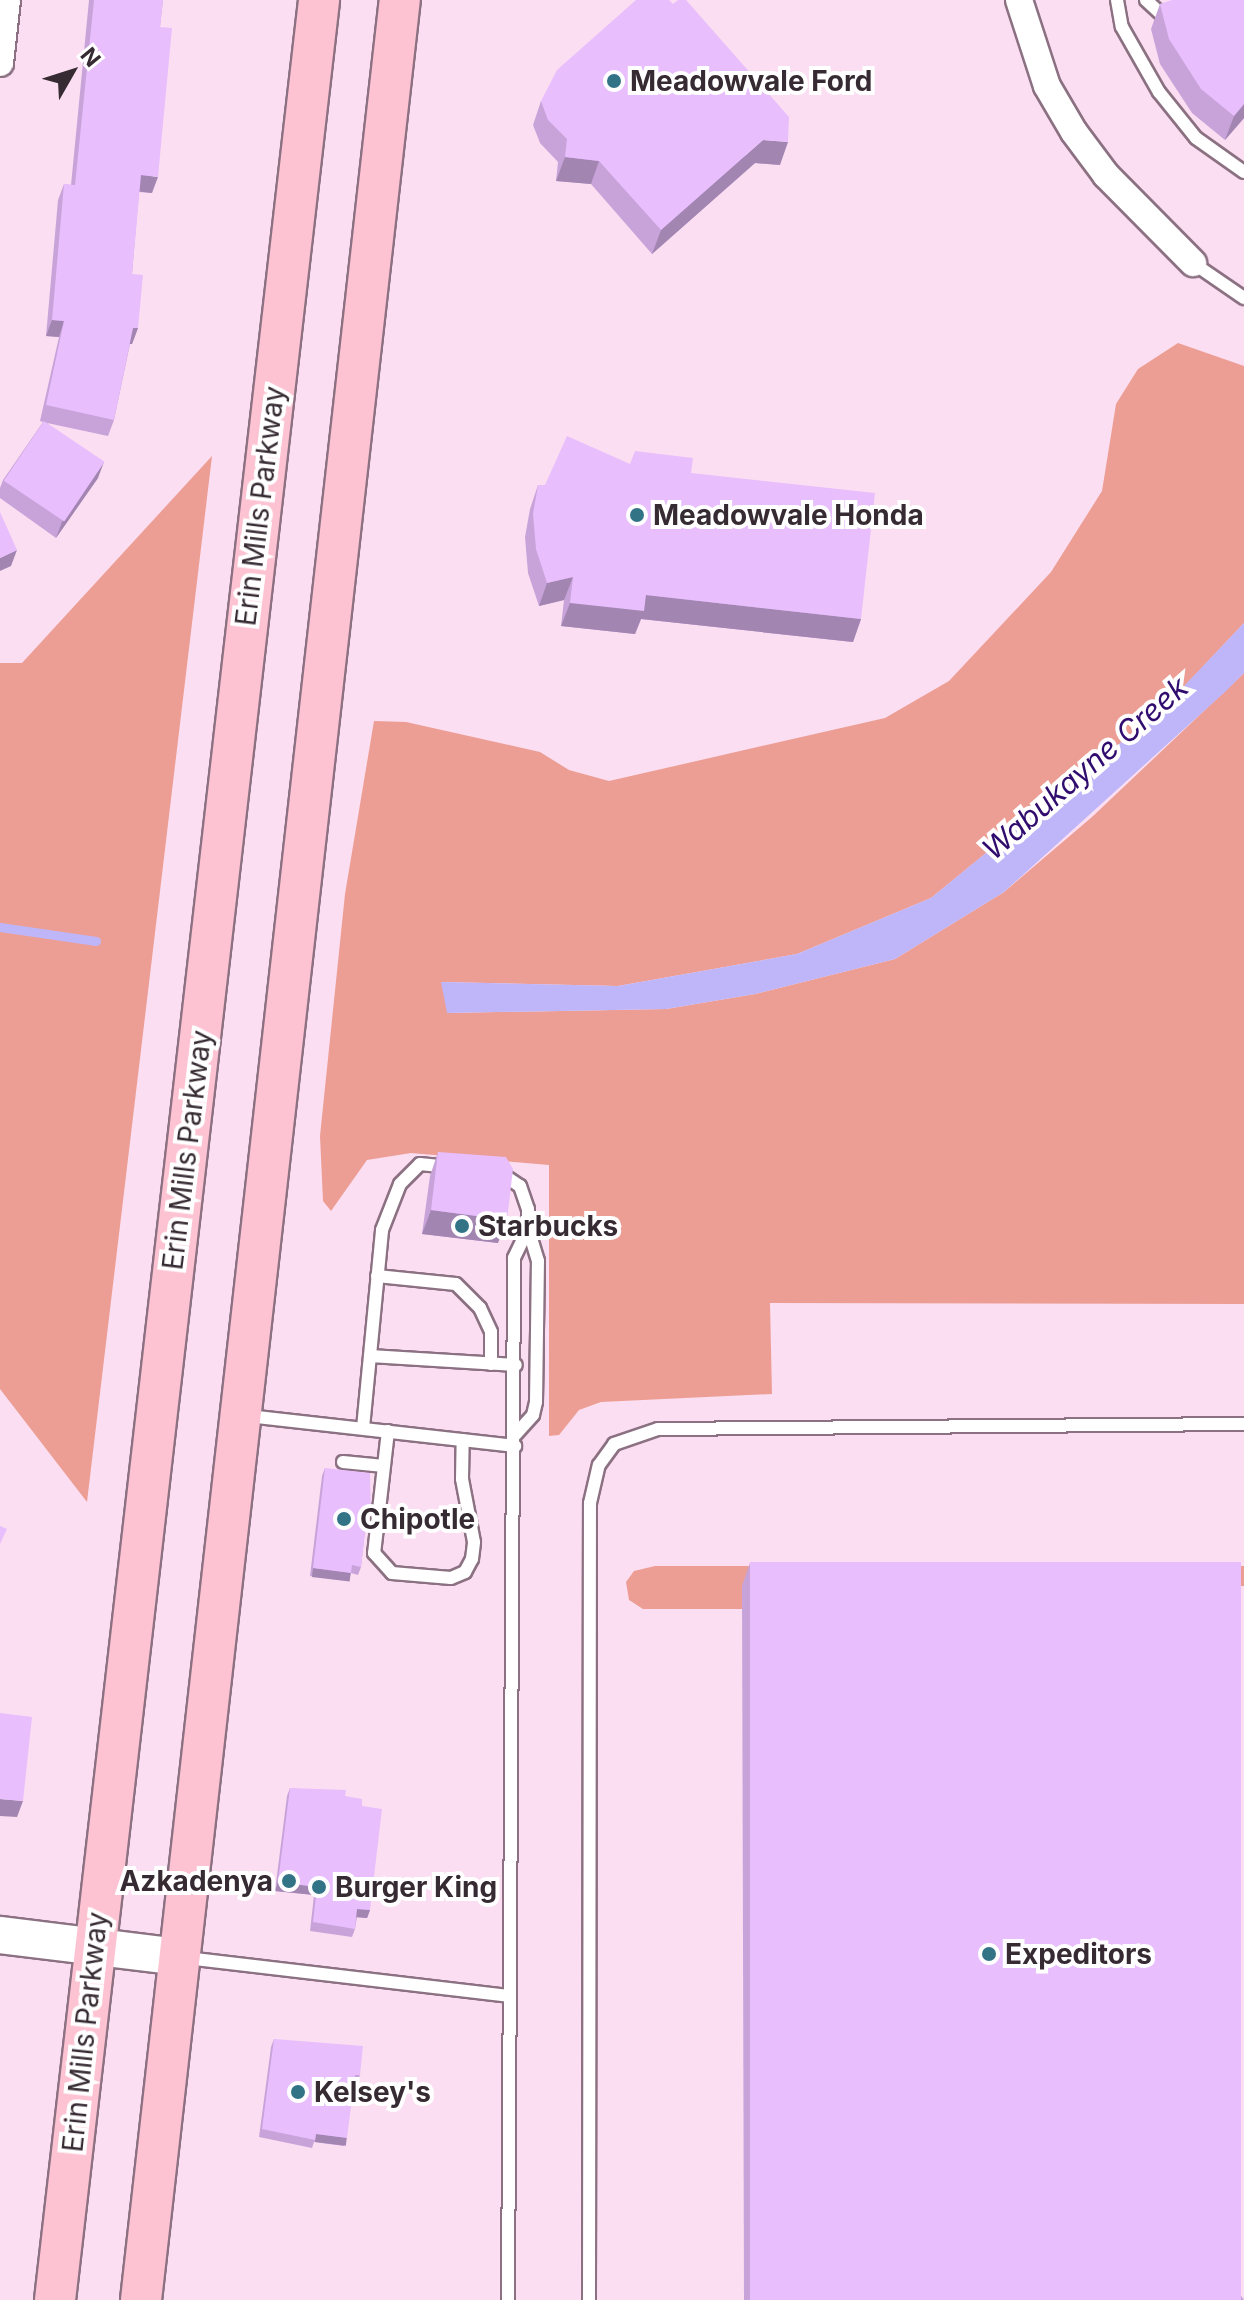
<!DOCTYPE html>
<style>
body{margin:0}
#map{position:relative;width:1244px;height:2300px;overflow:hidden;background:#fbdef1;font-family:Inter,sans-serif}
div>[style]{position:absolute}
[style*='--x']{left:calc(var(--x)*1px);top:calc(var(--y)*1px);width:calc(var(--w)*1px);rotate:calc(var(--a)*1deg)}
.green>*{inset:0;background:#ec9e94}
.water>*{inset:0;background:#bfb6fa}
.stream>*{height:9px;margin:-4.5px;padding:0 4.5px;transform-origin:4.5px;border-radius:4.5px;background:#bfb6fa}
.roads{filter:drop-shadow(2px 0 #8b7182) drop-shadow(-2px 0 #8b7182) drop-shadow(0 2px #8b7182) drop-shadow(0 -2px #8b7182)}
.lane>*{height:12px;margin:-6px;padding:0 6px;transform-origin:6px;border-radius:6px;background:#fff}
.street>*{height:26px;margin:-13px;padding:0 13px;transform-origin:13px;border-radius:13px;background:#fff}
.secondary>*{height:36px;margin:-18px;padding:0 18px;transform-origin:18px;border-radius:18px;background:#fff}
.primary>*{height:40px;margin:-20px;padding:0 20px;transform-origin:20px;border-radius:20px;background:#fdc3d3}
.wall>*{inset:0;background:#c8a3da}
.shaded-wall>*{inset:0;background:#a285b1;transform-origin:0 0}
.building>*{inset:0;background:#e8befd;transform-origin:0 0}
.dots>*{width:22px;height:22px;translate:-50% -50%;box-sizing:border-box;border:4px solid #fff;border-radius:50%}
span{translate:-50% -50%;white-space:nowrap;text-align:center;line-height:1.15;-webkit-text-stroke:8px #fff;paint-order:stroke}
.poi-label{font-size:28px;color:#362b32;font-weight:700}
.left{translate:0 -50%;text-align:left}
.right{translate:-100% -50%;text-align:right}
.street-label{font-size:28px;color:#362b32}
.water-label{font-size:30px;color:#310c6f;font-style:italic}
.north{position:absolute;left:32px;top:32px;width:80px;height:80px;-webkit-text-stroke:6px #fff;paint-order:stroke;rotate:51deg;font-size:22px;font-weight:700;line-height:32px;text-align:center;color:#362b32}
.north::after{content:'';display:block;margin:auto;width:28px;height:36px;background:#362b32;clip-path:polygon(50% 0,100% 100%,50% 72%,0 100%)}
</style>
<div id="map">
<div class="green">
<i style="clip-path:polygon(1178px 343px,1244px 366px,1244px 623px,1165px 707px,931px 898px,797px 954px,618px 986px,442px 982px,448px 1013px,666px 1009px,755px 994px,895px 959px,1004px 892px,1092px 817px,1244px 673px,1244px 1304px,770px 1303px,772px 1394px,601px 1402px,579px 1410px,559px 1435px,549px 1436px,549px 1165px,411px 1153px,367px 1160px,331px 1211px,323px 1201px,320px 1136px,345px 894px,374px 721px,406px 722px,540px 752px,569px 770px,609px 781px,885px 718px,949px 681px,1051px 572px,1102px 491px,1116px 404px,1138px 369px)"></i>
<i style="clip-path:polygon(212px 456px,87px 1502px,0 1389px,0 663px,22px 663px)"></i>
<i style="clip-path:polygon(655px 1566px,1244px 1566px,1244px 1586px,742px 1586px,742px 1609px,643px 1609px,629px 1600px,626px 1582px,634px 1571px)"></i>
</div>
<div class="water">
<i style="clip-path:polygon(1244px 623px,1244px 673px,1226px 691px,1004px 892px,895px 959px,755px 994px,666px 1009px,447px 1013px,441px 982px,618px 986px,797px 954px,931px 898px,1164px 707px)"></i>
</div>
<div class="stream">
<i style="--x:0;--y:927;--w:97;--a:8.3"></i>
</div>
<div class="roads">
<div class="lane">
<i style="--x:1117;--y:0;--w:27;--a:80"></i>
<i style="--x:1122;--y:27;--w:75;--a:60.4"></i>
<i style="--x:1159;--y:92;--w:59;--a:51.2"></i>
<i style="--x:1196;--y:138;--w:59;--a:35.3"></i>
<i style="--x:1146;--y:0;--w:23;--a:43"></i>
<i style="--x:1193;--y:263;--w:62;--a:34.5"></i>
<i style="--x:499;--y:1172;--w:25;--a:34"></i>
<i style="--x:520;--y:1186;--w:24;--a:71"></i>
<i style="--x:528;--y:1209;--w:20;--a:90"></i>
<i style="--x:528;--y:1229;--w:32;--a:116"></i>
<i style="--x:514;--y:1258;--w:1042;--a:90.33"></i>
<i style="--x:377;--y:1276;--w:79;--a:5.8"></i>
<i style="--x:456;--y:1284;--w:34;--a:45"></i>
<i style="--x:480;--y:1308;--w:26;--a:65"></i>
<i style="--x:491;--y:1332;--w:32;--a:90"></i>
<i style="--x:370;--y:1356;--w:146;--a:3.5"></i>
<i style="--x:248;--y:1416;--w:269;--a:6.4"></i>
<i style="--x:363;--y:1428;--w:199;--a:-84.5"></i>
<i style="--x:382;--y:1230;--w:49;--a:-68.6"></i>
<i style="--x:400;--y:1184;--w:28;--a:-45"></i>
<i style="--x:420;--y:1164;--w:29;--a:6"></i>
<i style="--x:388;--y:1431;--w:123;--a:96.5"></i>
<i style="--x:374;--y:1553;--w:27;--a:48"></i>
<i style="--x:392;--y:1573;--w:59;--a:4.8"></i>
<i style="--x:451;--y:1578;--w:15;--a:-23"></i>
<i style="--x:465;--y:1572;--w:15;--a:-62"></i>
<i style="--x:472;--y:1559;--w:17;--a:-83"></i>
<i style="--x:474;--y:1542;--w:64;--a:-100.8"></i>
<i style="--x:462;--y:1479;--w:39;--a:-89"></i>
<i style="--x:515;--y:1435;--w:27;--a:-48"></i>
<i style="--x:533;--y:1415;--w:13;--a:-77"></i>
<i style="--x:536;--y:1402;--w:141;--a:-89.2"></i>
<i style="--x:538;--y:1261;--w:34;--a:-107"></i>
<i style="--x:343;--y:1462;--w:41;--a:5.6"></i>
<i style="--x:186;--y:1958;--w:325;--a:6.7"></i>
<i style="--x:589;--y:2300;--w:797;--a:-89.93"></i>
<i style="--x:590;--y:1503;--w:39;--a:-77"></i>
<i style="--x:599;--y:1465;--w:26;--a:-54"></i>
<i style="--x:614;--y:1444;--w:46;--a:-18.8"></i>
<i style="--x:658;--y:1429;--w:586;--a:-0.49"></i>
</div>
<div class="street">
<i style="--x:1019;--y:0;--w:90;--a:72"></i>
<i style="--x:1047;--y:86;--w:53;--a:59.6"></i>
<i style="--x:1074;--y:132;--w:54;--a:53.3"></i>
<i style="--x:1106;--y:175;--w:124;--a:45.3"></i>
<i style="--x:0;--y:63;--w:63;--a:-83.7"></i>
</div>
<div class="secondary">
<i style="--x:0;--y:1935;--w:181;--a:7"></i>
</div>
<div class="primary">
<i style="--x:55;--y:2300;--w:2315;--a:-83.45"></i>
<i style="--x:141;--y:2300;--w:2315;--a:-83.58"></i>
</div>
</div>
<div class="wall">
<i style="clip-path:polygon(89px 0,163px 0,160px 27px,152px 193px,139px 192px,132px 274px,138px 328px,132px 344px,130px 344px,114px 420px,108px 436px,47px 423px,98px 478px,56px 538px,0 498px,0 488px,3px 480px,43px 422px,40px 421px,59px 337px,46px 336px,58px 200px,64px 184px,71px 185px)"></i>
<i style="clip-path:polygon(1244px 0,1244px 118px,1225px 140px,1192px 113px,1160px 64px,1151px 29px,1160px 4px)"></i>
<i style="clip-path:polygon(541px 101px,780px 165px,755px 163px,652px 254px,591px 184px,556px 181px,558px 162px,540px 143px,533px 125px)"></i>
<i style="clip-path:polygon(630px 464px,691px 473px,861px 619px,853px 642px,641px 619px,635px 634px,561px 626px,564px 600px,539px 606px,528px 573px,525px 537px,530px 509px,538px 485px,545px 485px)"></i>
<i style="clip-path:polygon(438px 1152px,498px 1243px,422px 1234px,430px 1176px)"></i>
<i style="clip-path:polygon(325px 1468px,371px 1514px,368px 1522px,366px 1522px,361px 1567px,358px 1575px,351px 1573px,348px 1581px,310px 1576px,322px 1476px)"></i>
<i style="clip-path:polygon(750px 1563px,1244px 2300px,744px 2300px,742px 1586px)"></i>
<i style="clip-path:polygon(290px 1788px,345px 1796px,362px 1806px,370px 1910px,367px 1918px,357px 1917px,355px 1929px,352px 1937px,310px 1931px,314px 1895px,275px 1891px,287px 1796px)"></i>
<i style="clip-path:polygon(274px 2039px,360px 2075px,357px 2083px,354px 2083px,344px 2146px,314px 2142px,312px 2148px,259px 2137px,271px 2047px)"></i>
</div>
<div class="shaded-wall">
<i style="clip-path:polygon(1244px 104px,1244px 118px,1225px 140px,1234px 116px)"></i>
<i style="clip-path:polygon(763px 140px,788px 142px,780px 165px,755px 163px,652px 254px,661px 230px)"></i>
<i style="clip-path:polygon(565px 157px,599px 161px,591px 184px,556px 181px)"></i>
<i style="clip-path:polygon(141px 175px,158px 177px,152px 193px,135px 191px)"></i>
<i style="clip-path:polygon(52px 320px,64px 321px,59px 337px,46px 336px)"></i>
<i style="clip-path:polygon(133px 328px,138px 328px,132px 344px,128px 344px)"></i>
<i style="clip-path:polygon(104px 462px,98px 478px,56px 538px,62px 522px)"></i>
<i style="clip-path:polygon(17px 550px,11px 566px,0 571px,0 558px)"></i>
<i style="clip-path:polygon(573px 577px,564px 600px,539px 606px,547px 583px)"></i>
<i style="clip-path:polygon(646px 595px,861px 619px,853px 642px,641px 619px,635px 634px,561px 626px,570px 603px)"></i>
<i style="clip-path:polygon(431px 1210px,507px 1220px,498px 1243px,422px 1234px)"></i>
<i style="left:313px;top:1568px;width:38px;height:9px;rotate:7deg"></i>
<i style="clip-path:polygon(0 1799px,23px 1801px,17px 1817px,0 1816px)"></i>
<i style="clip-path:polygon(278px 1882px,317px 1887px,314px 1895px,275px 1891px)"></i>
<i style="clip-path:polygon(357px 1909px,370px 1910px,367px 1918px,354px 1917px)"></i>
<i style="left:316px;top:2134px;width:31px;height:8px;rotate:7deg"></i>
</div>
<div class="building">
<i style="clip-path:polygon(94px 0,163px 0,160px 27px,172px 28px,158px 177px,141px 175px,132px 274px,143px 275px,138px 328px,133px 328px,114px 420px,46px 405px,64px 321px,52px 320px,64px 184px,75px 185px)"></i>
<i style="clip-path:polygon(636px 0,669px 0,673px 4px,678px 0,686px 0,789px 117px,788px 142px,763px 140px,661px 230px,599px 161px,565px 157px,567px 139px,548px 120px,541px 101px,557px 70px)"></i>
<i style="clip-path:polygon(1172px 0,1244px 0,1244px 104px,1234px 116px,1201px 89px,1169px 39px,1160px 4px)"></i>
<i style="left:44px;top:421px;width:73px;height:72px;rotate:34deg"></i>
<i style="clip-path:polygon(567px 436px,630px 464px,635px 451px,693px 458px,691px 473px,875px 493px,861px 619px,646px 595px,644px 611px,570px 603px,573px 577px,547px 583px,536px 549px,533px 514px,538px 485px,545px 485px)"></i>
<i style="clip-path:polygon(0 512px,17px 550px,0 558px)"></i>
<i style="clip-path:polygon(438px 1152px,506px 1157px,513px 1169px,507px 1220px,431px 1210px)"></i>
<i style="clip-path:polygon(325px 1468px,370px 1473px,371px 1514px,367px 1513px,361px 1567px,352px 1565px,351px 1573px,313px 1568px)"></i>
<i style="clip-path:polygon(0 1526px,7px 1529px,0 1544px)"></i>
<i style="left:1241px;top:1562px;width:738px;height:491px;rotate:90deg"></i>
<i style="clip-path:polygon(0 1713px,32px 1717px,23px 1801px,0 1799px)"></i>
<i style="clip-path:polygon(290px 1788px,346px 1790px,345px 1796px,362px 1799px,362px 1806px,382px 1809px,370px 1910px,357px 1909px,355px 1929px,313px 1922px,317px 1887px,278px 1882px)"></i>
<i style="clip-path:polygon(274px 2039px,363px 2046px,360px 2075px,355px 2075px,347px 2138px,316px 2134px,315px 2140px,262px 2129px)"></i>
</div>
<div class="dots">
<i style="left:614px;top:81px;background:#327486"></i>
<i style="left:637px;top:515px;background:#327486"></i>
<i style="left:462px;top:1226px;background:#327486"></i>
<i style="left:344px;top:1519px;background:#327486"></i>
<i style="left:289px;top:1881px;background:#327486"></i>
<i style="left:319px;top:1887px;background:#327486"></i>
<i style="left:989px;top:1954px;background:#327486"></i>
<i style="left:298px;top:2092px;background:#327486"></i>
</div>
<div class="poi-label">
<span class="left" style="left:630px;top:81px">Meadowvale Ford</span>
<span class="left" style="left:653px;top:515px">Meadowvale Honda</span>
<span class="left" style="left:478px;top:1226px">Starbucks</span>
<span class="left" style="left:360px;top:1519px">Chipotle</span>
<span class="right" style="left:273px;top:1881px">Azkadenya</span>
<span class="left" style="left:335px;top:1887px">Burger King</span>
<span class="left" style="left:1005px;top:1954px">Expeditors</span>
<span class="left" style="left:314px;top:2092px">Kelsey's</span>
</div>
<div class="street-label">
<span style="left:260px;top:506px;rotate:-83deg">Erin Mills Parkway</span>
<span style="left:187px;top:1150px;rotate:-83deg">Erin Mills Parkway</span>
<span style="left:85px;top:2032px;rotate:-84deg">Erin Mills Parkway</span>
</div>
<div class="water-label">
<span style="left:1085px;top:768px;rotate:-41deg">Wabukayne Creek</span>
</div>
<div class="north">N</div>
</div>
